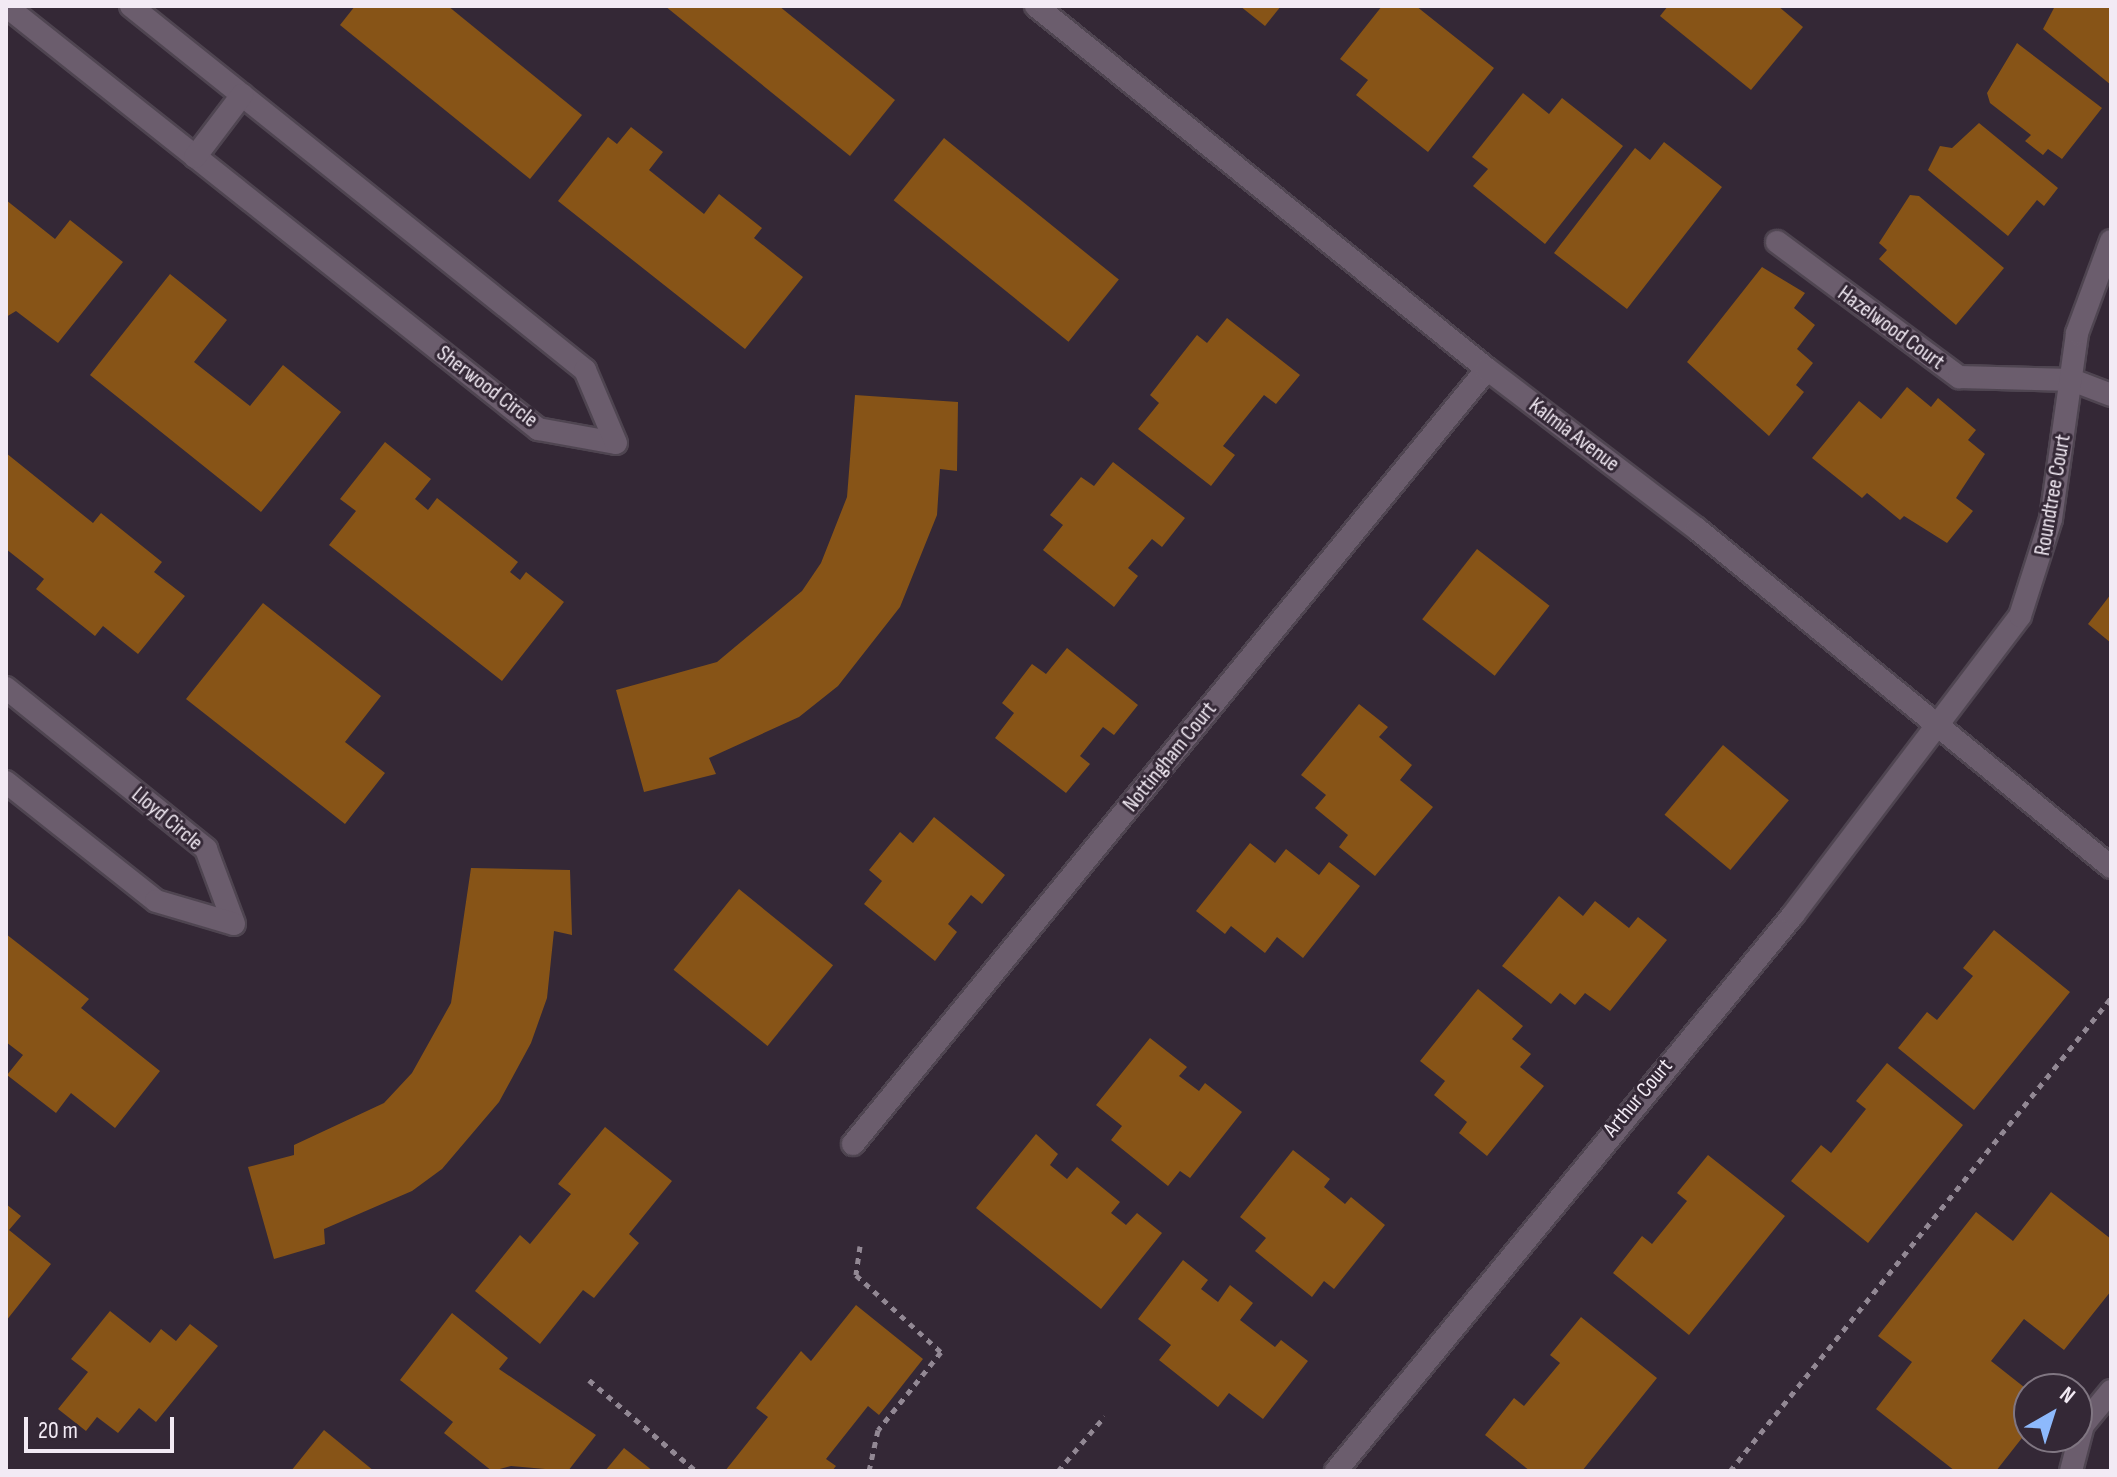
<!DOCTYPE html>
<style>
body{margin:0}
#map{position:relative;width:2117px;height:1477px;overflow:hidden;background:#342836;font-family:"Sofia Sans Condensed",sans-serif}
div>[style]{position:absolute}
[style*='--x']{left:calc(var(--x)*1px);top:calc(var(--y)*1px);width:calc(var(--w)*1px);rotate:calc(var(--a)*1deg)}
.building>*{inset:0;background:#875417;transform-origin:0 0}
.path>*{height:5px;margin-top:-2.5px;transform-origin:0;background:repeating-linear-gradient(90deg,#928894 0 6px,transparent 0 12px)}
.roads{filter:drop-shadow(2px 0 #4f4551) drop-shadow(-2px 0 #4f4551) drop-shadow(0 2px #4f4551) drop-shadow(0 -2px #4f4551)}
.service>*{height:22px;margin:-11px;padding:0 11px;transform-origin:11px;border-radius:11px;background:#6b5d6d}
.minor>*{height:22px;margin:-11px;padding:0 11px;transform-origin:11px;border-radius:11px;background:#6b5d6d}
.tertiary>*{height:22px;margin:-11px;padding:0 11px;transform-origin:11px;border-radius:11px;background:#6b5d6d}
span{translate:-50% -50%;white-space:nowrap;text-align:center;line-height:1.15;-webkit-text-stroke:6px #342836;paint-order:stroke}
.street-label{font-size:22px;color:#f2eaf4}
.frame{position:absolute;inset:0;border:8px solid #f2eaf4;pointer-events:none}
.north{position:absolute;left:2013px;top:1373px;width:80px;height:80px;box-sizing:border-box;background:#342836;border:2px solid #807682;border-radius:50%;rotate:39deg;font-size:22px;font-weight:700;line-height:32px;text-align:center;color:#f2eaf4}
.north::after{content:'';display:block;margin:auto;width:28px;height:36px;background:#8db9fc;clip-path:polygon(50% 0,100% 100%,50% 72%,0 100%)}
.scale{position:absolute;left:24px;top:1417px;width:150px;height:36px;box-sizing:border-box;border:4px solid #f2eaf4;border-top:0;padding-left:10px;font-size:24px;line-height:28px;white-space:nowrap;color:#f2eaf4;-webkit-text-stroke:6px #342836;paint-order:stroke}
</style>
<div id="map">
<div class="building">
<i style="clip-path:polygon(355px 6px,448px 6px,582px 115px,530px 179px,340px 25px)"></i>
<i style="clip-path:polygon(665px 6px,779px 6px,895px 100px,850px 156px)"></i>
<i style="clip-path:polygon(1240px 6px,1281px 6px,1265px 26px)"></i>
<i style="clip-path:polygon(1382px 6px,1416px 6px,1494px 68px,1428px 152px,1356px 95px,1368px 80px,1340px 59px)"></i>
<i style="clip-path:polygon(1668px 6px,1778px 6px,1803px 27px,1751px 90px,1660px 16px)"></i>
<i style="clip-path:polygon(2055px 6px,2111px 6px,2111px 85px,2043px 29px)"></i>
<i style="clip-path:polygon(2017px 43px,2102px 108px,2062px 159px,2048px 149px,2043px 155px,2025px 141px,2031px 135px,1990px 103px,1987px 93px)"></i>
<i style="clip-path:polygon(1523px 93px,1549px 114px,1562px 98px,1623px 146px,1545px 244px,1473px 186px,1488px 169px,1472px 157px)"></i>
<i style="clip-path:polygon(1979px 123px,2058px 188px,2044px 206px,2037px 200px,2008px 236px,1928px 170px,1940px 146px,1952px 148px)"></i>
<i style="clip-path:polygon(631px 127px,663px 152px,649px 170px,704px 214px,719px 194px,762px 228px,754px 238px,803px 277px,745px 349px,558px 201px,608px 137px,617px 144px)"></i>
<i style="left:944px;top:138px;width:225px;height:80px;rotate:39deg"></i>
<i style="clip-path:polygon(1664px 142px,1722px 187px,1627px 309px,1554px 253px,1635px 148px,1650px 160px)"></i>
<i style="clip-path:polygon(1910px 195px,1919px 196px,2004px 268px,1956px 325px,1879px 259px,1887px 250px,1879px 243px)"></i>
<i style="clip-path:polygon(6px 200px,55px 239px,70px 220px,123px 262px,58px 343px,16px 311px,6px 317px)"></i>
<i style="clip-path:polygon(1762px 267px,1805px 293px,1794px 308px,1815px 325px,1797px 349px,1813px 363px,1796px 385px,1804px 392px,1769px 436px,1687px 362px)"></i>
<i style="clip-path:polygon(170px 274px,227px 320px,194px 362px,250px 406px,283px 365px,341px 412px,261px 512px,90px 375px)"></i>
<i style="clip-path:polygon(1227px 318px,1300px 375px,1276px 404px,1264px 395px,1223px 446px,1235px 455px,1211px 486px,1138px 429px,1159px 403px,1150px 395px,1197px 335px,1207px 343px)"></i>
<i style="clip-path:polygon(1907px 387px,1931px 407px,1938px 398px,1976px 430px,1968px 440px,1985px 454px,1956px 498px,1973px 511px,1947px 543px,1904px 516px,1900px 520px,1867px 493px,1862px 498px,1812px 458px,1859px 401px,1881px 419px)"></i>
<i style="clip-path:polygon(855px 395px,958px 402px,957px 471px,940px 469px,937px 515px,900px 607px,838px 686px,799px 717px,709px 758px,716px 774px,644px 792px,616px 690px,717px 662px,802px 591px,821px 563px,847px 497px)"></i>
<i style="clip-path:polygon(385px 442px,431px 479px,415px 499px,428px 510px,437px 498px,518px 562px,510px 572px,520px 580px,526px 572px,564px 602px,502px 681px,329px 545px,356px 511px,340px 499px)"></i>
<i style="clip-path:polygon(6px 453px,93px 523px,101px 513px,162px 562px,154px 572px,185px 596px,138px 654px,103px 626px,95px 636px,36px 589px,44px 579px,6px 549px)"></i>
<i style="clip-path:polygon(1113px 462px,1185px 518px,1162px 547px,1152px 539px,1128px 568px,1138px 576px,1114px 607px,1043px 550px,1063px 525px,1050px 515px,1081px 477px,1094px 486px)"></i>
<i style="left:1477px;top:549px;width:92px;height:89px;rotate:38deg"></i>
<i style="clip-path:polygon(2111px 594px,2111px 643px,2088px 624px)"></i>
<i style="clip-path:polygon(263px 603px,381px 696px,345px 742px,385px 773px,345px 824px,186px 699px)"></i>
<i style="clip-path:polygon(1067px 648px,1138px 705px,1114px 735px,1103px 727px,1080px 756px,1090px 764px,1066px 793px,995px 738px,1014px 713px,1002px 703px,1032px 664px,1046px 674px)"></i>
<i style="clip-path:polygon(1359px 704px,1388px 727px,1379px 737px,1412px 765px,1400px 780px,1433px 807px,1375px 876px,1339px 847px,1348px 835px,1315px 808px,1326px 795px,1301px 775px)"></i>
<i style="left:1723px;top:745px;width:86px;height:91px;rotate:40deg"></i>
<i style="clip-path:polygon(934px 817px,1005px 875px,982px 904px,971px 895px,948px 924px,957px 932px,935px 961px,864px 904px,882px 881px,869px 870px,900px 832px,913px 843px)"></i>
<i style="clip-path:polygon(1250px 843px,1275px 863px,1286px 849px,1319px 875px,1329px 862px,1360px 886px,1303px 958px,1277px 937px,1265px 953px,1231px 926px,1225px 934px,1196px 911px)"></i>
<i style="clip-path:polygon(471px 868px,570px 870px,572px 935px,554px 931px,547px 998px,531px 1043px,499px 1102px,442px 1169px,412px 1191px,324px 1229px,325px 1244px,274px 1259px,248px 1167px,294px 1155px,294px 1145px,384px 1103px,412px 1073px,451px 1003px)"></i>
<i style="left:739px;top:889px;width:121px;height:104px;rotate:39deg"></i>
<i style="clip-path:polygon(1559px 896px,1583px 916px,1595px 901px,1629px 928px,1638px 917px,1667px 940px,1610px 1011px,1585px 993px,1575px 1005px,1560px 993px,1551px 1004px,1502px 966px)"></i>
<i style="clip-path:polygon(1994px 930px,2070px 992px,1974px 1110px,1898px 1048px,1927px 1012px,1937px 1020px,1973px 976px,1963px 968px)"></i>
<i style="clip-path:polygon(6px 934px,89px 999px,81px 1008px,160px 1071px,115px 1128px,71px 1093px,56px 1113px,7px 1075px,23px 1055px,6px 1042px)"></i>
<i style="clip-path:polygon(1478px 989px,1523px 1026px,1512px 1039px,1531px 1054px,1520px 1067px,1544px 1086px,1487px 1156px,1459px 1133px,1467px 1122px,1434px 1095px,1445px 1081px,1420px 1061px)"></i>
<i style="clip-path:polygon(1150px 1038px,1187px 1067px,1179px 1076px,1199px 1091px,1205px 1083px,1242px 1112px,1190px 1178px,1180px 1171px,1168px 1186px,1111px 1140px,1122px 1126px,1096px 1105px)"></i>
<i style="clip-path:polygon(1887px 1063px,1963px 1125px,1868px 1243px,1791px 1181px,1821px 1145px,1831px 1153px,1866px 1109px,1856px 1101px)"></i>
<i style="clip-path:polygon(605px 1127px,672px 1181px,629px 1234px,639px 1243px,594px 1298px,583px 1290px,540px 1344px,475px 1291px,520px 1235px,530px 1244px,571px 1194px,558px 1184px)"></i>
<i style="clip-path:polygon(1036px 1134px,1058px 1154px,1050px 1165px,1067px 1179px,1077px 1167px,1120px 1202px,1111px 1213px,1126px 1225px,1137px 1213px,1162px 1233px,1101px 1309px,976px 1208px)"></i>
<i style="clip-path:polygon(1293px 1150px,1330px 1179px,1324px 1187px,1345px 1204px,1351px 1197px,1385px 1225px,1334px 1289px,1324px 1281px,1312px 1297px,1255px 1251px,1266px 1238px,1240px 1217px)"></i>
<i style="clip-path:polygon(1708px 1155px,1785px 1216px,1689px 1335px,1613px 1273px,1642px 1236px,1652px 1244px,1687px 1201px,1677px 1193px)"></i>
<i style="clip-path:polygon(2051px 1192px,2111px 1239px,2111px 1291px,2064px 1350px,2024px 1319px,1991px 1361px,2029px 1391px,2029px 1429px,1996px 1471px,1955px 1471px,1876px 1409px,1912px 1362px,1878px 1336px,1976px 1212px,2013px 1241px)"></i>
<i style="clip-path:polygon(6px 1204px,21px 1216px,9px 1230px,51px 1264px,6px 1321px)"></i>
<i style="clip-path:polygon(1183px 1260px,1208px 1280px,1201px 1289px,1218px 1302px,1230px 1285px,1253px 1303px,1240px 1320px,1275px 1347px,1281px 1340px,1308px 1361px,1263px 1419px,1229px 1393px,1218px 1407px,1159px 1360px,1171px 1345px,1138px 1319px)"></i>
<i style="clip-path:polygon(856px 1305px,923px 1359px,879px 1415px,868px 1406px,826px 1459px,836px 1466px,832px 1471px,725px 1471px,768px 1417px,756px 1408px,801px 1351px,811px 1361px)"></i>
<i style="clip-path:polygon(110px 1311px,150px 1343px,161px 1329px,176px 1341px,190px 1324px,218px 1346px,156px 1422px,139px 1408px,118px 1433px,97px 1417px,86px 1431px,58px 1409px,88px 1372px,71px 1359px)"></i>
<i style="clip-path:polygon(452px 1313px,508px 1358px,499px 1369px,596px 1435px,568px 1471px,511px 1466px,492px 1471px,444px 1433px,453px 1422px,400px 1380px)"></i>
<i style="clip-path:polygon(1581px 1317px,1657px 1378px,1582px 1471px,1530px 1471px,1485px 1435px,1514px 1398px,1524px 1406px,1560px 1363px,1550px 1355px)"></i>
<i style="clip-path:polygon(324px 1430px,374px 1471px,291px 1471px)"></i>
<i style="clip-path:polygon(624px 1448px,653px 1471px,605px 1471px)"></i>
</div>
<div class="path">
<i style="--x:860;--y:1246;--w:29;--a:98"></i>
<i style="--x:856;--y:1275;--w:115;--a:42.2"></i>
<i style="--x:941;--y:1352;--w:100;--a:128.9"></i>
<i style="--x:878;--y:1430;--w:42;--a:102.4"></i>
<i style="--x:589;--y:1380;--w:140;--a:40.4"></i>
<i style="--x:1058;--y:1471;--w:72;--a:-49.5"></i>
<i style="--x:1730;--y:1471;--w:607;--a:-51.15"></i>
</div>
<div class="roads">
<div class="service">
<i style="--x:1777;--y:242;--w:227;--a:36.6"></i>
<i style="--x:1959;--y:377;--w:113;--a:1.5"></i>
<i style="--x:2072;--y:380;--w:42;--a:21"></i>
</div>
<div class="minor">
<i style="--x:6;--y:6;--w:680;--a:38.49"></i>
<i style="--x:538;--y:429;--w:79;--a:10.2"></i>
<i style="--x:131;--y:6;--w:582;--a:38.72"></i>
<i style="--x:585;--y:370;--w:79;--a:67"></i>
<i style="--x:195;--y:157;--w:78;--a:-52.8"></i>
<i style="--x:6;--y:688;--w:257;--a:38.8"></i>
<i style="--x:206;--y:849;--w:80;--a:69.5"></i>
<i style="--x:6;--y:782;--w:191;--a:38.4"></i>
<i style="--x:156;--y:901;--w:81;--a:16.4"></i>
<i style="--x:853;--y:1144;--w:1001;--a:-50.71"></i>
<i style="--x:1336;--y:1471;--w:720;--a:-50.58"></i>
<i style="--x:1793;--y:915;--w:375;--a:-52.8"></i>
<i style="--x:2020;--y:616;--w:102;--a:-72.3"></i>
<i style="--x:2051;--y:519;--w:188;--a:-82"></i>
<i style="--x:2077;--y:333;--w:98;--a:-69.7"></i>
<i style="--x:2071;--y:1471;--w:48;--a:-75.4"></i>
<i style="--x:2083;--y:1425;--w:44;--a:-50.5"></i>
</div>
<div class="tertiary">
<i style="--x:1036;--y:6;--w:579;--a:38.83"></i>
<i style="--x:1487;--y:369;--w:264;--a:37.3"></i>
<i style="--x:1697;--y:529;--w:534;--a:39.23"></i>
</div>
</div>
<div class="street-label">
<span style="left:1891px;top:328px;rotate:36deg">Hazelwood Court</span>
<span style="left:487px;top:387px;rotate:37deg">Sherwood Circle</span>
<span style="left:1574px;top:435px;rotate:37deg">Kalmia Avenue</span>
<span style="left:2053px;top:495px;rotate:-80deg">Roundtree Court</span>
<span style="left:1170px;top:757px;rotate:-51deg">Nottingham Court</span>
<span style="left:167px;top:819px;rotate:40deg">Lloyd Circle</span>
<span style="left:1638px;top:1098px;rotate:-50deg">Arthur Court</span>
</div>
<div class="frame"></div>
<div class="north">N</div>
<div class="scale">20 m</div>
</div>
